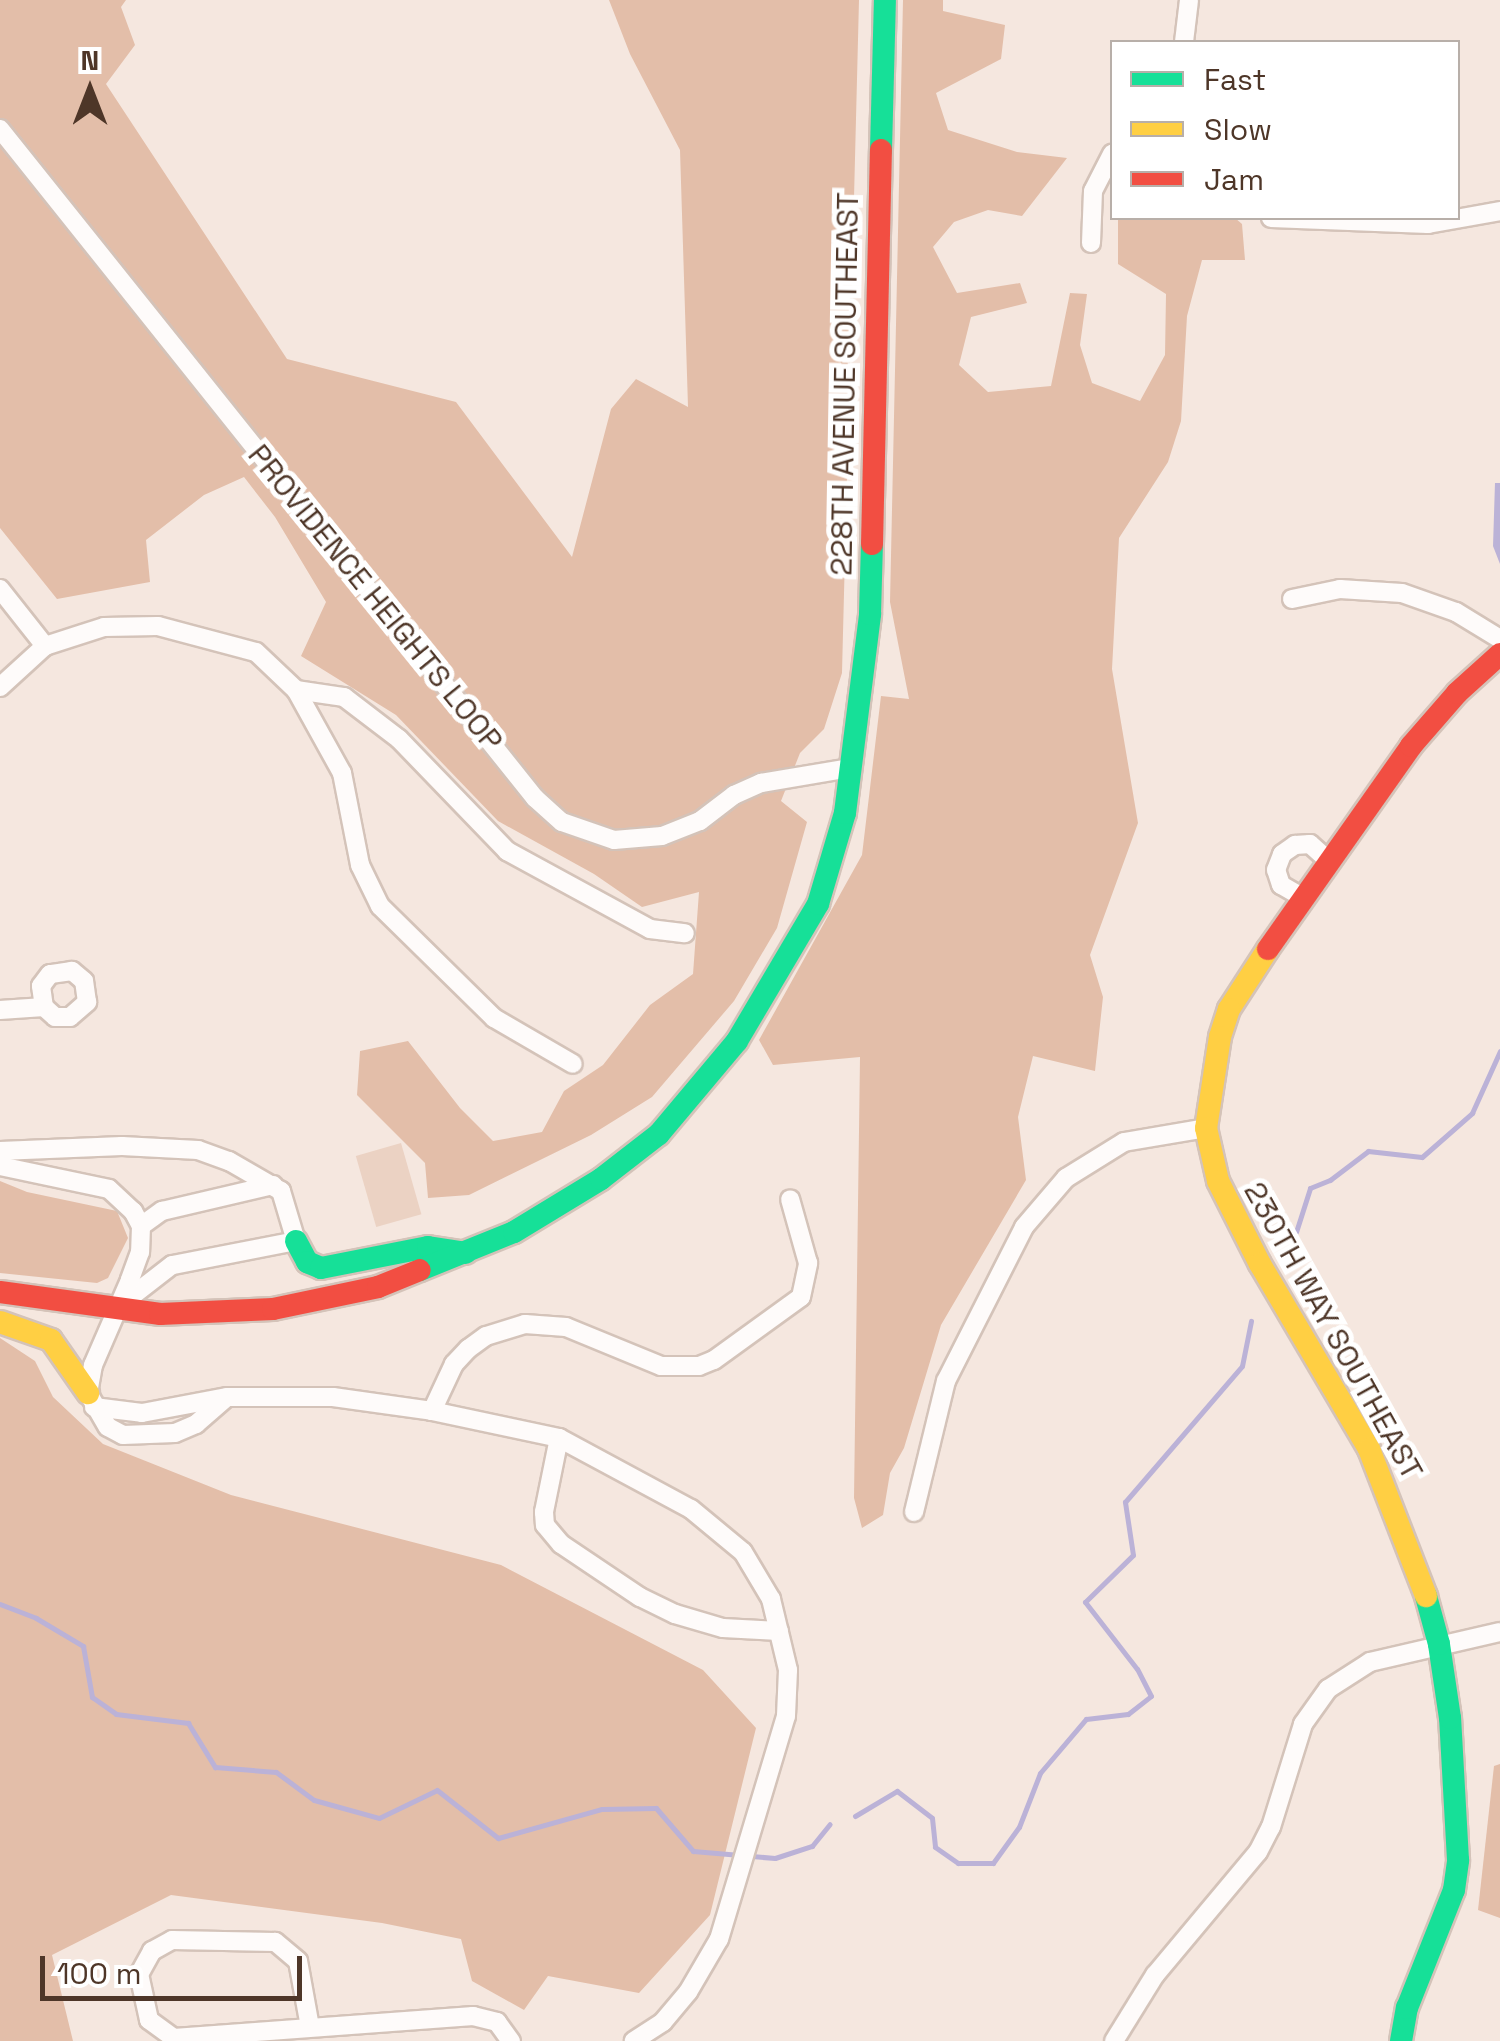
<!DOCTYPE html>
<style>
body{margin:0}
#map{position:relative;width:1500px;height:2041px;overflow:hidden;background:#f5e7df;font-family:"Space Grotesk",sans-serif}
div>[style]{position:absolute}
[style*='--x']{left:calc(var(--x)*1px);top:calc(var(--y)*1px);width:calc(var(--w)*1px);rotate:calc(var(--a)*1deg)}
.green>*{inset:0;background:#ebd2c3;transform-origin:0 0}
.forest>*{inset:0;background:#e3bea9}
.water>*{inset:0;background:#bbb2d7}
.stream>*{height:5px;margin:-2.5px;padding:0 2.5px;transform-origin:2.5px;border-radius:2.5px;background:#bbb2d7}
.roads{filter:drop-shadow(2px 0 #d4c3b9) drop-shadow(-2px 0 #d4c3b9) drop-shadow(0 2px #d4c3b9) drop-shadow(0 -2px #d4c3b9)}
.street>*{height:18px;margin:-9px;padding:0 9px;transform-origin:9px;border-radius:9px;background:#fefbfa}
.fast>*{height:22px;margin:-11px;padding:0 11px;transform-origin:11px;border-radius:11px;background:#16e098}
.slow>*{height:22px;margin:-11px;padding:0 11px;transform-origin:11px;border-radius:11px;background:#ffcf43}
.jam>*{height:22px;margin:-11px;padding:0 11px;transform-origin:11px;border-radius:11px;background:#f24e42}
span{translate:-50% -50%;white-space:nowrap;text-align:center;line-height:1.15;-webkit-text-stroke:10px #fff;paint-order:stroke}
.street-label{font-size:30px;color:#4e3628}
.legend{position:absolute;left:1110px;top:40px;width:350px;height:180px;box-sizing:border-box;background:#fff;border:2px solid #b8afa9;margin:0;padding:12px 18px;list-style:none;font-size:30px;color:#4e3628}
.legend li{display:flex;align-items:center;gap:20px;height:50px}
.legend b{width:50px;border:2px solid #b8afa9}
.north{position:absolute;left:40px;top:40px;width:100px;height:100px;-webkit-text-stroke:8px #fff;paint-order:stroke;rotate:0deg;font-size:28px;font-weight:700;line-height:40px;text-align:center;color:#4e3628}
.north::after{content:'';display:block;margin:auto;width:35px;height:45px;background:#4e3628;clip-path:polygon(50% 0,100% 100%,50% 72%,0 100%)}
.scale{position:absolute;left:40px;top:1956px;width:262px;height:45px;box-sizing:border-box;border:5px solid #4e3628;border-top:0;padding-left:12px;font-size:30px;line-height:35px;white-space:nowrap;color:#4e3628;-webkit-text-stroke:8px #fff;paint-order:stroke}
</style>
<div id="map">
<div class="green">
<i style="left:401px;top:1143px;width:74px;height:47px;rotate:74deg"></i>
</div>
<div class="forest">
<i style="clip-path:polygon(0 0,126px 0,121px 7px,135px 45px,106px 84px,287px 359px,456px 402px,572px 557px,611px 409px,636px 379px,688px 407px,680px 150px,630px 54px,609px 0,859px 0,842px 673px,824px 729px,800px 753px,781px 801px,807px 822px,777px 928px,734px 1001px,652px 1097px,591px 1135px,469px 1195px,428px 1198px,425px 1163px,357px 1095px,360px 1051px,408px 1041px,460px 1108px,493px 1141px,542px 1132px,564px 1091px,603px 1065px,650px 1005px,693px 974px,699px 892px,642px 907px,594px 874px,498px 821px,396px 715px,301px 656px,326px 602px,275px 517px,244px 477px,204px 495px,146px 540px,150px 582px,57px 599px,0 528px)"></i>
<i style="clip-path:polygon(903px 0,943px 0,943px 11px,1005px 25px,1001px 59px,936px 93px,948px 130px,1017px 152px,1067px 158px,1022px 216px,988px 210px,954px 222px,933px 247px,957px 293px,1020px 283px,1027px 303px,971px 317px,959px 365px,988px 392px,1051px 386px,1070px 293px,1087px 294px,1080px 345px,1092px 383px,1140px 401px,1165px 355px,1166px 294px,1118px 264px,1118px 218px,1235px 218px,1242px 224px,1245px 260px,1202px 260px,1187px 316px,1181px 421px,1168px 462px,1119px 538px,1112px 669px,1138px 823px,1090px 955px,1103px 997px,1095px 1071px,1033px 1056px,1018px 1117px,1026px 1180px,941px 1325px,904px 1448px,890px 1473px,883px 1515px,862px 1528px,854px 1498px,860px 1057px,773px 1065px,759px 1040px,862px 855px,881px 696px,909px 699px,890px 602px)"></i>
<i style="clip-path:polygon(0 1181px,27px 1192px,117px 1211px,128px 1238px,108px 1278px,97px 1283px,0 1273px)"></i>
<i style="clip-path:polygon(0 1338px,35px 1361px,53px 1397px,103px 1444px,231px 1495px,501px 1565px,703px 1670px,756px 1728px,710px 1915px,639px 1993px,548px 1976px,524px 2010px,472px 1981px,461px 1939px,382px 1923px,171px 1895px,52px 1955px,73px 2041px,0 2041px)"></i>
<i style="clip-path:polygon(1500px 1764px,1500px 1918px,1478px 1910px,1494px 1766px)"></i>
</div>
<div class="water">
<i style="clip-path:polygon(1495px 483px,1500px 483px,1500px 564px,1493px 546px)"></i>
</div>
<div class="stream">
<i style="--x:1296;--y:1232;--w:46;--a:-72.3"></i>
<i style="--x:1310;--y:1188;--w:22;--a:-22"></i>
<i style="--x:1330;--y:1180;--w:48;--a:-37.3"></i>
<i style="--x:1368;--y:1151;--w:54;--a:6.3"></i>
<i style="--x:1422;--y:1157;--w:67;--a:-41.3"></i>
<i style="--x:1472;--y:1113;--w:68;--a:-65.7"></i>
<i style="--x:0;--y:1604;--w:39;--a:21"></i>
<i style="--x:36;--y:1618;--w:55;--a:30.8"></i>
<i style="--x:83;--y:1646;--w:52;--a:80"></i>
<i style="--x:92;--y:1697;--w:29;--a:35"></i>
<i style="--x:116;--y:1714;--w:73;--a:7.1"></i>
<i style="--x:188;--y:1723;--w:52;--a:58.5"></i>
<i style="--x:215;--y:1767;--w:61;--a:4.7"></i>
<i style="--x:276;--y:1772;--w:47;--a:36.4"></i>
<i style="--x:314;--y:1800;--w:67;--a:15.5"></i>
<i style="--x:379;--y:1818;--w:64;--a:-25.8"></i>
<i style="--x:437;--y:1790;--w:78;--a:38.2"></i>
<i style="--x:498;--y:1838;--w:108;--a:-15.6"></i>
<i style="--x:602;--y:1809;--w:54;--a:-1.1"></i>
<i style="--x:656;--y:1808;--w:57;--a:49.3"></i>
<i style="--x:693;--y:1851;--w:82;--a:4.9"></i>
<i style="--x:775;--y:1858;--w:39;--a:-18"></i>
<i style="--x:812;--y:1846;--w:28;--a:-51"></i>
<i style="--x:855;--y:1816;--w:49;--a:-30.8"></i>
<i style="--x:897;--y:1791;--w:44;--a:37.6"></i>
<i style="--x:932;--y:1818;--w:29;--a:84"></i>
<i style="--x:935;--y:1847;--w:28;--a:35"></i>
<i style="--x:958;--y:1863;--w:35;--a:0"></i>
<i style="--x:993;--y:1863;--w:44;--a:-54.2"></i>
<i style="--x:1019;--y:1827;--w:58;--a:-68.7"></i>
<i style="--x:1040;--y:1773;--w:71;--a:-49.6"></i>
<i style="--x:1086;--y:1719;--w:42;--a:-6.8"></i>
<i style="--x:1128;--y:1714;--w:29;--a:-38"></i>
<i style="--x:1151;--y:1696;--w:30;--a:-117"></i>
<i style="--x:1137;--y:1669;--w:85;--a:-127.8"></i>
<i style="--x:1085;--y:1602;--w:67;--a:-44.4"></i>
<i style="--x:1133;--y:1555;--w:54;--a:-98.6"></i>
<i style="--x:1125;--y:1502;--w:179;--a:-49.3"></i>
<i style="--x:1242;--y:1366;--w:46;--a:-78.7"></i>
</div>
<div class="roads">
<div class="street">
<i style="--x:1184;--y:42;--w:42;--a:-83.2"></i>
<i style="--x:0;--y:129;--w:857;--a:51.35"></i>
<i style="--x:535;--y:798;--w:36;--a:42"></i>
<i style="--x:562;--y:822;--w:55;--a:19.1"></i>
<i style="--x:614;--y:840;--w:48;--a:-4.8"></i>
<i style="--x:662;--y:836;--w:41;--a:-21.5"></i>
<i style="--x:700;--y:821;--w:43;--a:-37.4"></i>
<i style="--x:734;--y:795;--w:30;--a:-24"></i>
<i style="--x:761;--y:783;--w:91;--a:-9.5"></i>
<i style="--x:1271;--y:218;--w:157;--a:2.2"></i>
<i style="--x:1428;--y:224;--w:73;--a:-10.2"></i>
<i style="--x:1091;--y:243;--w:52;--a:-87.8"></i>
<i style="--x:1093;--y:191;--w:42;--a:-62.8"></i>
<i style="--x:0;--y:589;--w:73;--a:51.7"></i>
<i style="--x:1292;--y:599;--w:49;--a:-11.8"></i>
<i style="--x:1340;--y:589;--w:62;--a:3.7"></i>
<i style="--x:1402;--y:593;--w:57;--a:19.4"></i>
<i style="--x:1456;--y:612;--w:52;--a:31.5"></i>
<i style="--x:0;--y:687;--w:61;--a:-42.3"></i>
<i style="--x:45;--y:646;--w:62;--a:-17.9"></i>
<i style="--x:104;--y:627;--w:54;--a:-1.1"></i>
<i style="--x:158;--y:626;--w:101;--a:14.9"></i>
<i style="--x:256;--y:652;--w:55;--a:43.5"></i>
<i style="--x:296;--y:690;--w:95;--a:61"></i>
<i style="--x:342;--y:773;--w:94;--a:78.9"></i>
<i style="--x:360;--y:865;--w:46;--a:64"></i>
<i style="--x:380;--y:906;--w:160;--a:44.5"></i>
<i style="--x:494;--y:1018;--w:91;--a:30.2"></i>
<i style="--x:296;--y:690;--w:49;--a:8.3"></i>
<i style="--x:344;--y:697;--w:69;--a:37.4"></i>
<i style="--x:399;--y:739;--w:156;--a:46"></i>
<i style="--x:507;--y:851;--w:163;--a:28.6"></i>
<i style="--x:650;--y:929;--w:35;--a:7"></i>
<i style="--x:1302;--y:897;--w:24;--a:-150"></i>
<i style="--x:1281;--y:885;--w:16;--a:-108"></i>
<i style="--x:1276;--y:870;--w:17;--a:-69"></i>
<i style="--x:1282;--y:854;--w:16;--a:-35"></i>
<i style="--x:1295;--y:845;--w:15;--a:-4"></i>
<i style="--x:1310;--y:844;--w:24;--a:42"></i>
<i style="--x:0;--y:1010;--w:44;--a:-3.9"></i>
<i style="--x:44;--y:1007;--w:15;--a:42"></i>
<i style="--x:55;--y:1017;--w:15;--a:0"></i>
<i style="--x:70;--y:1017;--w:23;--a:-41"></i>
<i style="--x:87;--y:1002;--w:21;--a:-98"></i>
<i style="--x:84;--y:981;--w:16;--a:-140"></i>
<i style="--x:72;--y:971;--w:22;--a:172"></i>
<i style="--x:50;--y:974;--w:15;--a:127"></i>
<i style="--x:41;--y:986;--w:21;--a:82"></i>
<i style="--x:0;--y:1151;--w:122;--a:-2.3"></i>
<i style="--x:122;--y:1146;--w:76;--a:3"></i>
<i style="--x:198;--y:1150;--w:33;--a:20"></i>
<i style="--x:229;--y:1161;--w:60;--a:30"></i>
<i style="--x:281;--y:1191;--w:52;--a:73.3"></i>
<i style="--x:296;--y:1241;--w:126;--a:169"></i>
<i style="--x:172;--y:1265;--w:73;--a:142.2"></i>
<i style="--x:0;--y:1166;--w:111;--a:11.9"></i>
<i style="--x:109;--y:1189;--w:33;--a:43"></i>
<i style="--x:133;--y:1211;--w:17;--a:62"></i>
<i style="--x:141;--y:1226;--w:26;--a:92"></i>
<i style="--x:140;--y:1252;--w:30;--a:110"></i>
<i style="--x:130;--y:1280;--w:93;--a:113.5"></i>
<i style="--x:93;--y:1365;--w:28;--a:100"></i>
<i style="--x:88;--y:1393;--w:39;--a:60"></i>
<i style="--x:108;--y:1427;--w:17;--a:28"></i>
<i style="--x:123;--y:1435;--w:52;--a:-2.2"></i>
<i style="--x:175;--y:1433;--w:23;--a:-23"></i>
<i style="--x:196;--y:1424;--w:40;--a:-41"></i>
<i style="--x:141;--y:1226;--w:26;--a:-36"></i>
<i style="--x:162;--y:1211;--w:114;--a:-13.2"></i>
<i style="--x:94;--y:1407;--w:48;--a:7.1"></i>
<i style="--x:142;--y:1413;--w:86;--a:-10.7"></i>
<i style="--x:227;--y:1397;--w:106;--a:0"></i>
<i style="--x:333;--y:1397;--w:100;--a:8"></i>
<i style="--x:432;--y:1411;--w:130;--a:12"></i>
<i style="--x:559;--y:1438;--w:150;--a:28.3"></i>
<i style="--x:691;--y:1509;--w:67;--a:39.6"></i>
<i style="--x:743;--y:1552;--w:55;--a:59.2"></i>
<i style="--x:771;--y:1599;--w:73;--a:76.5"></i>
<i style="--x:788;--y:1670;--w:46;--a:92.5"></i>
<i style="--x:786;--y:1716;--w:233;--a:106.7"></i>
<i style="--x:719;--y:1939;--w:61;--a:120.3"></i>
<i style="--x:688;--y:1992;--w:39;--a:130"></i>
<i style="--x:663;--y:2022;--w:35;--a:147"></i>
<i style="--x:432;--y:1411;--w:52;--a:-64.9"></i>
<i style="--x:454;--y:1364;--w:21;--a:-47"></i>
<i style="--x:468;--y:1349;--w:22;--a:-36"></i>
<i style="--x:486;--y:1336;--w:41;--a:-17.1"></i>
<i style="--x:525;--y:1324;--w:41;--a:4.2"></i>
<i style="--x:566;--y:1327;--w:103;--a:22.3"></i>
<i style="--x:661;--y:1366;--w:38;--a:0"></i>
<i style="--x:699;--y:1366;--w:16;--a:-22"></i>
<i style="--x:714;--y:1360;--w:107;--a:-35.9"></i>
<i style="--x:801;--y:1297;--w:35;--a:-78"></i>
<i style="--x:808;--y:1263;--w:66;--a:-105.7"></i>
<i style="--x:559;--y:1438;--w:76;--a:101.5"></i>
<i style="--x:544;--y:1512;--w:13;--a:86"></i>
<i style="--x:545;--y:1525;--w:25;--a:50"></i>
<i style="--x:561;--y:1544;--w:95;--a:33.9"></i>
<i style="--x:640;--y:1597;--w:39;--a:26"></i>
<i style="--x:675;--y:1614;--w:50;--a:16.3"></i>
<i style="--x:723;--y:1628;--w:56;--a:3.1"></i>
<i style="--x:914;--y:1512;--w:135;--a:-76.3"></i>
<i style="--x:946;--y:1381;--w:173;--a:-63.1"></i>
<i style="--x:1024;--y:1227;--w:65;--a:-49.4"></i>
<i style="--x:1066;--y:1178;--w:68;--a:-31.8"></i>
<i style="--x:1124;--y:1142;--w:83;--a:-9.7"></i>
<i style="--x:310;--y:2027;--w:67;--a:-100.3"></i>
<i style="--x:298;--y:1961;--w:30;--a:-140"></i>
<i style="--x:275;--y:1942;--w:103;--a:-178.9"></i>
<i style="--x:172;--y:1940;--w:23;--a:151"></i>
<i style="--x:152;--y:1951;--w:26;--a:119"></i>
<i style="--x:139;--y:1974;--w:47;--a:77.7"></i>
<i style="--x:149;--y:2020;--w:31;--a:36"></i>
<i style="--x:174;--y:2038;--w:300;--a:-4.2"></i>
<i style="--x:473;--y:2016;--w:25;--a:14"></i>
<i style="--x:497;--y:2022;--w:24;--a:54"></i>
<i style="--x:1114;--y:2041;--w:78;--a:-58.2"></i>
<i style="--x:1155;--y:1975;--w:160;--a:-50.1"></i>
<i style="--x:1258;--y:1852;--w:28;--a:-63"></i>
<i style="--x:1271;--y:1827;--w:108;--a:-72.7"></i>
<i style="--x:1303;--y:1724;--w:43;--a:-54.5"></i>
<i style="--x:1328;--y:1689;--w:50;--a:-32.7"></i>
<i style="--x:1370;--y:1662;--w:133;--a:-13"></i>
</div>
<div class="fast">
<i style="--x:881;--y:150;--w:150;--a:-88.5"></i>
<i style="--x:296;--y:1241;--w:24;--a:62"></i>
<i style="--x:307;--y:1262;--w:15;--a:23"></i>
<i style="--x:321;--y:1268;--w:109;--a:-11.1"></i>
<i style="--x:428;--y:1247;--w:38;--a:9"></i>
<i style="--x:420;--y:1270;--w:101;--a:-22"></i>
<i style="--x:514;--y:1232;--w:102;--a:-31.3"></i>
<i style="--x:601;--y:1179;--w:73;--a:-37.8"></i>
<i style="--x:659;--y:1134;--w:121;--a:-50"></i>
<i style="--x:737;--y:1041;--w:159;--a:-59.4"></i>
<i style="--x:818;--y:904;--w:95;--a:-73.5"></i>
<i style="--x:845;--y:813;--w:201;--a:-82.8"></i>
<i style="--x:870;--y:614;--w:70;--a:-88.4"></i>
<i style="--x:1401;--y:2041;--w:34;--a:-80"></i>
<i style="--x:1407;--y:2008;--w:127;--a:-68.3"></i>
<i style="--x:1454;--y:1890;--w:30;--a:-82"></i>
<i style="--x:1458;--y:1860;--w:142;--a:-93.2"></i>
<i style="--x:1450;--y:1718;--w:75;--a:-98.5"></i>
<i style="--x:1439;--y:1644;--w:50;--a:-105.2"></i>
</div>
<div class="slow">
<i style="--x:1268;--y:949;--w:72;--a:123"></i>
<i style="--x:1229;--y:1009;--w:29;--a:108"></i>
<i style="--x:1220;--y:1037;--w:92;--a:98.7"></i>
<i style="--x:1206;--y:1128;--w:54;--a:77.2"></i>
<i style="--x:1218;--y:1181;--w:93;--a:63.2"></i>
<i style="--x:1260;--y:1264;--w:215;--a:59.5"></i>
<i style="--x:1369;--y:1449;--w:158;--a:68.8"></i>
<i style="--x:0;--y:1322;--w:54;--a:19.4"></i>
<i style="--x:51;--y:1340;--w:65;--a:55.1"></i>
</div>
<div class="jam">
<i style="--x:872;--y:544;--w:394;--a:-88.7"></i>
<i style="--x:1268;--y:949;--w:248;--a:-54.8"></i>
<i style="--x:1411;--y:746;--w:70;--a:-49"></i>
<i style="--x:1457;--y:693;--w:58;--a:-42.2"></i>
<i style="--x:0;--y:1292;--w:162;--a:7.8"></i>
<i style="--x:160;--y:1314;--w:113;--a:-2.5"></i>
<i style="--x:273;--y:1309;--w:107;--a:-11.8"></i>
<i style="--x:378;--y:1287;--w:45;--a:-22"></i>
</div>
</div>
<div class="street-label">
<span style="left:845px;top:384px;rotate:-89deg">228TH AVENUE SOUTHEAST</span>
<span style="left:375px;top:598px;rotate:51deg">PROVIDENCE HEIGHTS LOOP</span>
<span style="left:1333px;top:1331px;rotate:61deg">230TH WAY SOUTHEAST</span>
</div>
<ul class="legend">
<li><b style="height:12px;background:#16e098"></b>Fast</li>
<li><b style="height:12px;background:#ffcf43"></b>Slow</li>
<li><b style="height:12px;background:#f24e42"></b>Jam</li>
</ul>
<div class="north">N</div>
<div class="scale">100 m</div>
</div>
